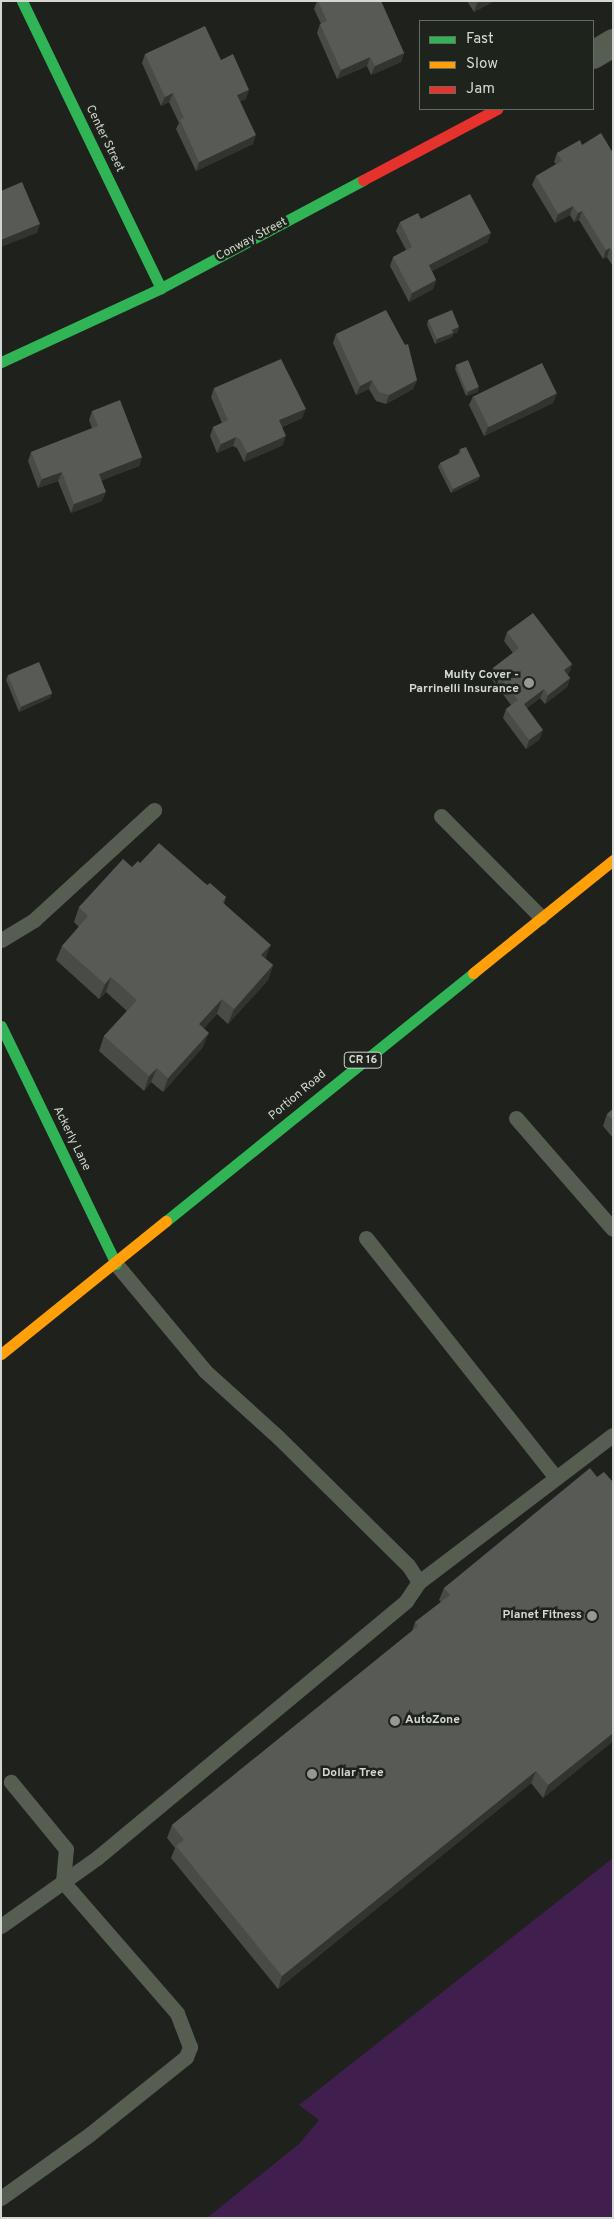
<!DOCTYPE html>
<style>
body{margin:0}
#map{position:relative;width:614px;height:2219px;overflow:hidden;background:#1f211d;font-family:Overpass,sans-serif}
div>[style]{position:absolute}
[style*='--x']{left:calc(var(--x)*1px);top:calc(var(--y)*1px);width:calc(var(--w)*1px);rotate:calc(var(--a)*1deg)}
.green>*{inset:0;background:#401f4f}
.lane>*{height:15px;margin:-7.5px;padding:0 7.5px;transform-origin:7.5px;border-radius:7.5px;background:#555e51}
.street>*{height:28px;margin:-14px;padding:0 14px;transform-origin:14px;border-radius:14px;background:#555e51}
.fast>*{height:11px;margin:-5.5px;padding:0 5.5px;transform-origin:5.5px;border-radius:5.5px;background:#30b455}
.slow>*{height:11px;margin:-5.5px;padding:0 5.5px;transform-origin:5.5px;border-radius:5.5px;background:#ff9f0a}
.jam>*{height:11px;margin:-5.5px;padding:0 5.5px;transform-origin:5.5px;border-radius:5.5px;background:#e5322d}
.wall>*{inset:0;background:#484b46}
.shaded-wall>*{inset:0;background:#323430}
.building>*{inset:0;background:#585a56;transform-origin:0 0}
.dots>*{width:14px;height:14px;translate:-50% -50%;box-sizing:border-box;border:2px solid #1e231b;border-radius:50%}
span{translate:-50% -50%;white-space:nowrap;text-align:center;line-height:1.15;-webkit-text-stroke:5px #1e231b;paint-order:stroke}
.shield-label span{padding:1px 4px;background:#1e231b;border:1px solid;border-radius:4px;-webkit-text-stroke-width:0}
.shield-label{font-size:11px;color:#d4d8d2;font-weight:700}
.street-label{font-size:12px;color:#d4d8d2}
.poi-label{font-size:12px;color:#d4d8d2;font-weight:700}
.right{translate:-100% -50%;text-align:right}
.left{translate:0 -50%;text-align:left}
.frame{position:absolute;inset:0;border:2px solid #d4d8d2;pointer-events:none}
.legend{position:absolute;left:419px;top:20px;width:175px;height:90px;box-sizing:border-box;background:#1e231b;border:1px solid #676b64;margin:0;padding:6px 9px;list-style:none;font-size:15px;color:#d4d8d2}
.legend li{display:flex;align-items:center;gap:10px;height:25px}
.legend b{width:25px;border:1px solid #676b64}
</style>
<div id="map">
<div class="green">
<i style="clip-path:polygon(613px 1858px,613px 2218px,207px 2218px,299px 2144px,319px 2120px,299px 2105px)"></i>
</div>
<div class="lane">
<i style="--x:441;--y:816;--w:142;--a:45.3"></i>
<i style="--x:1;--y:940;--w:39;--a:-31"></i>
<i style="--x:34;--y:920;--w:163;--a:-42.5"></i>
<i style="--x:516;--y:1118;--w:147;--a:48.9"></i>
<i style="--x:366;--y:1238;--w:306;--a:51.6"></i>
<i style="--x:116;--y:1264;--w:139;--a:50.2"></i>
<i style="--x:205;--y:1371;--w:98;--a:42.1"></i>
<i style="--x:278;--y:1437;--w:182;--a:44.6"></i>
<i style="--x:408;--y:1565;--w:20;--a:57"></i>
<i style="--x:1;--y:1926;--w:119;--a:-35.4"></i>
<i style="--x:98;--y:1857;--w:400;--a:-39.7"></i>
<i style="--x:406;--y:1601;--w:23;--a:-56"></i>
<i style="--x:419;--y:1582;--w:243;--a:-37.2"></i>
<i style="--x:1;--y:2198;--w:110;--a:-35.7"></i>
<i style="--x:90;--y:2134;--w:123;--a:-38.7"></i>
<i style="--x:186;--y:2057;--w:11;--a:-68"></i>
<i style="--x:190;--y:2047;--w:36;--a:-111"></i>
<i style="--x:177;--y:2013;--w:174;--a:-131"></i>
<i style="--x:63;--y:1882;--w:33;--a:-85"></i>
<i style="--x:66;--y:1849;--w:87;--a:-129.4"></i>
</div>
<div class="street">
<i style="--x:593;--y:55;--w:23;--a:-31"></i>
</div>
<div class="fast">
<i style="--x:22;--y:1;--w:319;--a:64.2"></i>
<i style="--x:1;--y:362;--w:176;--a:-24.8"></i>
<i style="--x:161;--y:288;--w:229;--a:-28.1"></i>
<i style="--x:1;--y:1026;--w:264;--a:64.2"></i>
<i style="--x:166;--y:1221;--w:395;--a:-38.9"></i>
</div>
<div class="slow">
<i style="--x:473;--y:973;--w:180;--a:-38.9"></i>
<i style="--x:1;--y:1354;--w:212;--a:-38.9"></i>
</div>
<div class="jam">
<i style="--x:363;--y:180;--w:152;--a:-27.9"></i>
</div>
<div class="wall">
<i style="clip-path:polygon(317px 1px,381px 1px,404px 53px,401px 62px,371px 75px,367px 66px,337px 79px,317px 33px,320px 24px,321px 24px,314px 9px)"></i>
<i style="clip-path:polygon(467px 1px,494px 1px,474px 12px)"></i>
<i style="clip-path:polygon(145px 54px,221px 60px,246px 99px,240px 101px,253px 144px,196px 171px,176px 129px,179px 123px,169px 102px,161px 106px,142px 63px)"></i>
<i style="clip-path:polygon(582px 145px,613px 153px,613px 264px,612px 265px,607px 257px,603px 259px,579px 220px,574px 222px,570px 215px,555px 223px,532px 185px,536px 176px,556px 164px,554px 162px,557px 153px)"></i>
<i style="clip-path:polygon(421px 219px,488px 242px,432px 271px,436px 280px,433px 289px,409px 302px,390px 266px,393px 257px,406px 250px,396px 231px,400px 222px)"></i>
<i style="clip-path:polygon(428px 320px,458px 332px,453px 334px,452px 337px,435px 344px,427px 325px)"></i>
<i style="clip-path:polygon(336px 334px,417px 380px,413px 389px,386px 404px,376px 401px,369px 389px,356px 395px,333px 343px)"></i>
<i style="clip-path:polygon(456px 365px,478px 392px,466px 396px,455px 369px)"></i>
<i style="clip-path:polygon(214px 388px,302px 418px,282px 427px,283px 445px,244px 462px,237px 448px,233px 446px,217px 453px,210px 436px,213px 427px,222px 423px,211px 397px)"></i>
<i style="clip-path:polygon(473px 396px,553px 403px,484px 436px,469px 405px)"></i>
<i style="clip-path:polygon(92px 411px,142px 457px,139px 466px,101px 480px,102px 501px,71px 513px,58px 481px,38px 488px,28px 461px,31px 452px,92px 428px,89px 420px)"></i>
<i style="clip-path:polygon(460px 449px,480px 476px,478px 480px,451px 493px,438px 467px,440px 463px,458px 454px)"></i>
<i style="clip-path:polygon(507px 632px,572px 664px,569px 673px,567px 674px,570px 678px,567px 687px,545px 704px,540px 698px,527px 708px,540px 739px,526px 749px,503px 718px,506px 709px,511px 705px,490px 677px,493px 668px,513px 653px,504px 641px)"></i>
<i style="clip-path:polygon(8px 675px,52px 693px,50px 698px,19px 712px,6px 680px)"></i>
<i style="clip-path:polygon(140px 863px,207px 885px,226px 897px,224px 903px,266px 959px,273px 965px,268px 980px,228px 1024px,217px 1014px,204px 1028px,203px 1047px,163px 1092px,151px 1082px,144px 1091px,99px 1051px,104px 1036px,127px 1011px,106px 992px,99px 999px,56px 960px,62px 946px,79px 927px,74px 922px,79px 907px,132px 867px)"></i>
<i style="clip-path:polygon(613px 1109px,613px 1138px,603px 1126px,607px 1114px)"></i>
<i style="clip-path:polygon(597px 1477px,613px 1482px,613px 1741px,543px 1798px,531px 1783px,278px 1989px,171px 1858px,175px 1848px,167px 1838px,172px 1825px,412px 1631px,415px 1622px,441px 1602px,439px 1600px,444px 1588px)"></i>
</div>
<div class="shaded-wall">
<i style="clip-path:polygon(481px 1px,494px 1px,474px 12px,477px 3px)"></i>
<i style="clip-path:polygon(404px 53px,401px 62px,371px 75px,375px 66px)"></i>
<i style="clip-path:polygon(370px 57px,367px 66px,337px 79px,341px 70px)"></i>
<i style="clip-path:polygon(249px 90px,246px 99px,234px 104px,237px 95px)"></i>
<i style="clip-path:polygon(173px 93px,169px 102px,161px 106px,165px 97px)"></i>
<i style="clip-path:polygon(256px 135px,253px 144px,196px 171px,199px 162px)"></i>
<i style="clip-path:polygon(573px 206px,570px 215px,555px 223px,558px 214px)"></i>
<i style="clip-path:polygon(582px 211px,579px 220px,574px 222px,578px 213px)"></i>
<i style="clip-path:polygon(40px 224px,37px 233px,1px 247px,1px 240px)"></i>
<i style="clip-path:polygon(491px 233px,488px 242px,426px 274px,429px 265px)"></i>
<i style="clip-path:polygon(610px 248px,607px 257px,603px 259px,606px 250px)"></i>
<i style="clip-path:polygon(436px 280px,433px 289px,409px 302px,412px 293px)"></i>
<i style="clip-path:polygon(459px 327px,458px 332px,453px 334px,452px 337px,435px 344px,437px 339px,452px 330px)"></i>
<i style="clip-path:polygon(372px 380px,369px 389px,356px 395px,360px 386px)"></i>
<i style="clip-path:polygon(417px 380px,413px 389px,386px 404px,389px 395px)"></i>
<i style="clip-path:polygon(479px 387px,478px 392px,466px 396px,468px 392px)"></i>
<i style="clip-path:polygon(557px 394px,553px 403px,484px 436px,488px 427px)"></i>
<i style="clip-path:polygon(306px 409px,302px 418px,276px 429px,279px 420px)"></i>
<i style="clip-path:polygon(286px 436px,283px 445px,244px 462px,247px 453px)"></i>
<i style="clip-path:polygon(236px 437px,233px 446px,217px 453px,221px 444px)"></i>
<i style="clip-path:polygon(142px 457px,139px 466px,96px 483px,99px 474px)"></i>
<i style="clip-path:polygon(62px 472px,58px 481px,38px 488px,42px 479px)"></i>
<i style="clip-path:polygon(480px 476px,478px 480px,451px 493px,453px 489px)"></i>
<i style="clip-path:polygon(106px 492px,102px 501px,71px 513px,74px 504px)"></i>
<i style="clip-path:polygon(572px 664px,569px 673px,561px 679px,564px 670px)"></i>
<i style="clip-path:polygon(570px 678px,567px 687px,545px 704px,548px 695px)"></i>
<i style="clip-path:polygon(544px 689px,540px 698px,520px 713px,524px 704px)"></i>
<i style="clip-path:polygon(52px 693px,50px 698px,19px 712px,21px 707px)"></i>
<i style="clip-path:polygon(543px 730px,540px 739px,526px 749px,529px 740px)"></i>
<i style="clip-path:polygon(271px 945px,265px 960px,261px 955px)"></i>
<i style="clip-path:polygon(273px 965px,268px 980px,228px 1024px,234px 1009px)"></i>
<i style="clip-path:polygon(111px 977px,106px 992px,99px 999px,105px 984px)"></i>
<i style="clip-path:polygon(222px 999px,217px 1014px,194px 1039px,199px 1024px)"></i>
<i style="clip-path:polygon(209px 1033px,203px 1047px,163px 1092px,168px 1078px)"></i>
<i style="clip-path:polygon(157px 1068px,151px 1082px,144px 1091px,149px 1076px)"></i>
<i style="clip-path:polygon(613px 1733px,613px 1741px,543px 1798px,548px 1785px)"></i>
<i style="clip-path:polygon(536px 1771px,531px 1783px,278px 1989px,282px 1976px)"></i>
</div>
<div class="building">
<i style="clip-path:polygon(318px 1px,381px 1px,404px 53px,375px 66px,370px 57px,341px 70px,320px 24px,327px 21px)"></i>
<i style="clip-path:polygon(205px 26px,221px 60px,233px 54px,249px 90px,237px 95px,256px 135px,199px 162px,180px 120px,184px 118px,173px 93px,165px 97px,145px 54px)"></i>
<i style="clip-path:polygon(601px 133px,613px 153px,613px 252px,610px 248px,606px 250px,582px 211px,578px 213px,573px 206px,558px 214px,536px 176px,562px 161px,557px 153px,580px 140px,582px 145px)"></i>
<i style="clip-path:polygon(22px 182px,40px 224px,1px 240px,1px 191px)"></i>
<i style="clip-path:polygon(470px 194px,491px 233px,429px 265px,436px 280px,412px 293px,393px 257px,412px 247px,400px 222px,418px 213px,421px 219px)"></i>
<i style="clip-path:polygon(386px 310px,405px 345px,408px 344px,417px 380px,389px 395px,379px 392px,372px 380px,360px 386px,336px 334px)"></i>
<i style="clip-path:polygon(452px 310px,459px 327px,452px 330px,453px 333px,437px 339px,428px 320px)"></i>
<i style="clip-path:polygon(281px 359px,306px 409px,279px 420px,286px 436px,247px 453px,240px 439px,236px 437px,221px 444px,213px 427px,228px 420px,214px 388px)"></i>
<i style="left:468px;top:360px;width:29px;height:13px;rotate:68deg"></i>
<i style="left:542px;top:363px;width:34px;height:76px;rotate:64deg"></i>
<i style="clip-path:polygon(120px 400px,142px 457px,99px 474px,106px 492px,74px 504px,62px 472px,42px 479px,31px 452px,98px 426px,92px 411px)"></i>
<i style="clip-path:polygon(466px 447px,480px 476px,453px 489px,440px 463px,461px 453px,460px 449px)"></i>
<i style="clip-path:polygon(533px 613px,572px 664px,564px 670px,570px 678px,548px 695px,544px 689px,524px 704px,543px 730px,529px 740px,506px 709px,518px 700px,493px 668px,519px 648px,507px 632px)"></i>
<i style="left:39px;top:662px;width:34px;height:34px;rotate:67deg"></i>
<i style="clip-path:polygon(159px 843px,207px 885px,210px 883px,226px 897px,222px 902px,271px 945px,261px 955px,273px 965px,234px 1009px,222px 999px,199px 1024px,209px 1033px,168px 1078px,157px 1068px,149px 1076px,104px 1036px,137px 1000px,111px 977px,105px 984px,62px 946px,88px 916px,79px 907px,123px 859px,132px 867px,138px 861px,140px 863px)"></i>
<i style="clip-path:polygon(613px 1109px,613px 1120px,607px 1114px)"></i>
<i style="clip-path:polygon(590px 1468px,597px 1477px,604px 1472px,613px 1482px,613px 1733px,548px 1785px,536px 1771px,282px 1976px,176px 1846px,184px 1840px,172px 1825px,418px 1626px,415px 1622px,450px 1595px,444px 1588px)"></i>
</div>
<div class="dots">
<i style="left:529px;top:683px;background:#959893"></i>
<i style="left:592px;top:1616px;background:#959893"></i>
<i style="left:395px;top:1721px;background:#959893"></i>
<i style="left:312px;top:1774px;background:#959893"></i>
</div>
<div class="shield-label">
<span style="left:363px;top:1060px">CR 16</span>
</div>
<div class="street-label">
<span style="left:104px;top:139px;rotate:64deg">Center Street</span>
<span style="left:252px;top:240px;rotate:-28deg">Conway Street</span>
<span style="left:298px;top:1096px;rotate:-40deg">Portion Road</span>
<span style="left:71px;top:1139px;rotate:64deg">Ackerly Lane</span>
</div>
<div class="poi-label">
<span class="right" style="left:519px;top:683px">Multy Cover -<br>Parrinelli Insurance</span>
<span class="right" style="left:582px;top:1616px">Planet Fitness</span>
<span class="left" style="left:405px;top:1721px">AutoZone</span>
<span class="left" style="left:322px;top:1774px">Dollar Tree</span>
</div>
<div class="frame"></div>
<ul class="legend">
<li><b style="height:6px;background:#30b455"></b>Fast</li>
<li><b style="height:6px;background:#ff9f0a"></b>Slow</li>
<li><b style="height:6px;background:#e5322d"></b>Jam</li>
</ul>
</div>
